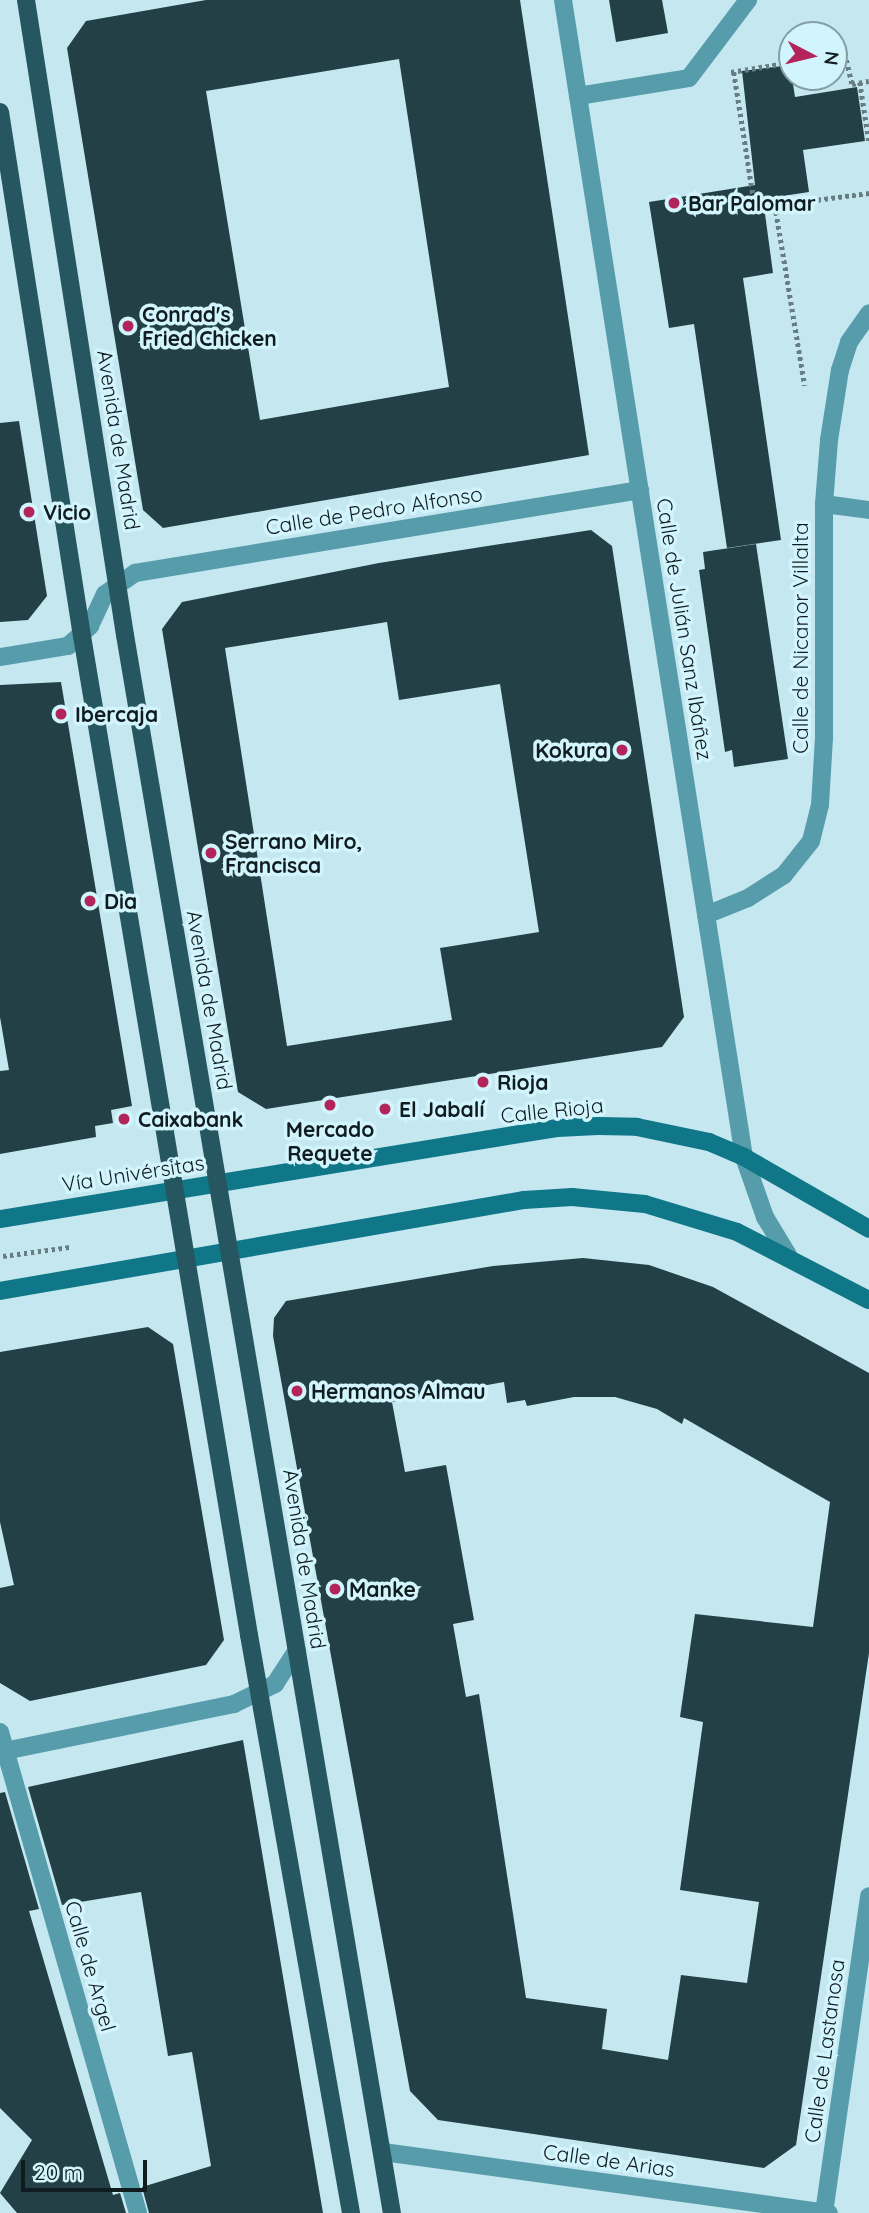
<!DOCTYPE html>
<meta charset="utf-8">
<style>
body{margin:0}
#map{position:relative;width:869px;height:2213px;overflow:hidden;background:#c5e7ef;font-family:Quicksand,sans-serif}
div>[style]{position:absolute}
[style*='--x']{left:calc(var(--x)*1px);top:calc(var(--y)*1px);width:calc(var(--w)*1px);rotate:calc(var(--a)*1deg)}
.building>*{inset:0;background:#224046}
.path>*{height:4.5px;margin-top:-2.25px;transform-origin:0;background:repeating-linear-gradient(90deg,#677d83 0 3.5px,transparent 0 7px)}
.pedestrian>*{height:18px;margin:-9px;padding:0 9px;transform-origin:9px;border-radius:9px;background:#579cab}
.minor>*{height:18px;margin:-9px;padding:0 9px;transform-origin:9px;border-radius:9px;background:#579cab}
.secondary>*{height:18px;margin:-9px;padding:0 9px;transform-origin:9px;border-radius:9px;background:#107788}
.primary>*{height:18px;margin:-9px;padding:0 9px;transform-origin:9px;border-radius:9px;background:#265761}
.dots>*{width:19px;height:19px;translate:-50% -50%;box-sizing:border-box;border:4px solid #d2f4fc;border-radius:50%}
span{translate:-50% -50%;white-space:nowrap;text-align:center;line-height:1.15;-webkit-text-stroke:7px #d2f4fc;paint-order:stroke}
.poi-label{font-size:21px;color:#101c1f;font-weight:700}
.left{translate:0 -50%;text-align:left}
.right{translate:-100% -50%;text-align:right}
.street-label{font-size:21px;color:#101c1f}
.north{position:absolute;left:778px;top:21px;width:70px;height:70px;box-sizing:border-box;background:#d2f4fc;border:2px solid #849ea4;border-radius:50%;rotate:97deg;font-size:19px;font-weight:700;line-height:28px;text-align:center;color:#101c1f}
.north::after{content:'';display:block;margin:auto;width:24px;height:32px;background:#b2245a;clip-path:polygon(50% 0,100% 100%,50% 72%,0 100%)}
.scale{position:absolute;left:21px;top:2160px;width:126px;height:32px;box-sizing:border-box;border:4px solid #101c1f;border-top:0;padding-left:9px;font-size:21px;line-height:24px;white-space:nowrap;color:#101c1f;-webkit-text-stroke:5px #d2f4fc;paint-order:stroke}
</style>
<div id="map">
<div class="building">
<i style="clip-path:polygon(evenodd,206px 0,520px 0,589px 455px,163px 528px,143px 510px,67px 48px,86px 21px,206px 0,399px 59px,449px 387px,260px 420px,206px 91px,399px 59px)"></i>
<i style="clip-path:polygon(609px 0,662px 0,668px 33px,616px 42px)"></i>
<i style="clip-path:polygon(790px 65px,795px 97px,857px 87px,865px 141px,803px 150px,809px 192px,763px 199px,773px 273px,743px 278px,781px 540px,727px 548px,694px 324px,669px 328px,649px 202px,755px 185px,742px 71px)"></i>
<i style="clip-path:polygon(19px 421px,47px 596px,28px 620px,0 622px,0 423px)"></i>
<i style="clip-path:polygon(evenodd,591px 530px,612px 546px,684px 1017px,662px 1047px,266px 1109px,238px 1092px,162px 629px,182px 602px,379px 563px,591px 530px,387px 622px,399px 700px,500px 684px,539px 932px,440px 948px,452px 1020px,287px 1046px,225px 648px,387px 622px)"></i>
<i style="clip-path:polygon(756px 544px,788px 759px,734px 767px,732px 750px,725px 752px,699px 570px,705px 569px,703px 552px)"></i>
<i style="clip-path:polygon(61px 682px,132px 1106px,111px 1110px,113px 1123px,95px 1126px,96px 1137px,0 1154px,0 1071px,9px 1070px,0 1017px,0 685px)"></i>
<i style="clip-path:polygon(evenodd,583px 1258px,649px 1265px,713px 1287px,869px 1373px,869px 1653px,796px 2145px,764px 2168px,438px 2120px,410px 2091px,273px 1336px,274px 1318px,286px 1301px,493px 1266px,583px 1258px,504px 1382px,507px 1403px,525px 1400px,527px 1406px,574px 1397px,615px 1397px,657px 1409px,682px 1424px,684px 1418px,830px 1502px,813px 1627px,695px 1614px,680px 1717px,703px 1722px,680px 1890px,759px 1902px,747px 1983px,681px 1975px,668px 2060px,602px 2049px,607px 2009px,526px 1998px,479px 1694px,466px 1697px,453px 1624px,474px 1620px,446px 1465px,405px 1472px,392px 1402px,504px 1382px)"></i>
<i style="clip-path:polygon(148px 1327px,173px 1344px,224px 1640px,206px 1665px,30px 1701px,0 1683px,0 1588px,14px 1585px,0 1522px,0 1352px)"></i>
<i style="clip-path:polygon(243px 1740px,323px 2213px,149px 2213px,142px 2187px,211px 2166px,192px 2052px,168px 2056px,141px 1892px,62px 1905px,28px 1787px)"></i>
<i style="clip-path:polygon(5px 1792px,39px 1909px,29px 1911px,113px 2195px,120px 2193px,126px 2213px,17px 2213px,0 2193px,32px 2140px,0 2108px,0 1793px)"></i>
</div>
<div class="path">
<i style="--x:834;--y:55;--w:11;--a:-10"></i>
<i style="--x:845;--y:53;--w:32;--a:77"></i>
<i style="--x:852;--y:84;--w:17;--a:-10"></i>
<i style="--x:731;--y:72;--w:62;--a:-9.3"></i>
<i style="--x:734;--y:72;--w:138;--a:81.2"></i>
<i style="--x:755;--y:208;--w:115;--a:-7.5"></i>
<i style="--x:860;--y:82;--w:60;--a:81.3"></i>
<i style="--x:775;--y:205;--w:183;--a:80.6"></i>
<i style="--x:3;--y:1256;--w:68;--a:-7.7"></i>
</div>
<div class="pedestrian">
<i style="--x:824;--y:504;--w:45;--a:7.6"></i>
</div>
<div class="minor">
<i style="--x:563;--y:0;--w:1171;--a:81.11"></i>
<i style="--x:744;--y:1157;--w:64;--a:70.7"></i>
<i style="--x:765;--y:1217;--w:44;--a:58.8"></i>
<i style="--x:578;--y:96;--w:112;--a:-9.2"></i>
<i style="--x:689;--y:78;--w:98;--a:-52.9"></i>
<i style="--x:0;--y:657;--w:69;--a:-9.2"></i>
<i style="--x:68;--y:646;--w:30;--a:-42"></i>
<i style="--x:90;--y:626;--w:35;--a:-65"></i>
<i style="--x:105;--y:594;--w:37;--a:-35"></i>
<i style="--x:135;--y:573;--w:512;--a:-9.33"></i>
<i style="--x:706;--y:915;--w:45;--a:-22"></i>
<i style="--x:748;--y:898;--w:43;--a:-32.6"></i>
<i style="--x:784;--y:875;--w:43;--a:-51.5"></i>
<i style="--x:811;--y:841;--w:37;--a:-76"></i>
<i style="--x:820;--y:805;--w:67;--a:-86.6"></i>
<i style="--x:824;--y:738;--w:234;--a:-90"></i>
<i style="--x:824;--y:504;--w:64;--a:-85.5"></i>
<i style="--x:829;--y:440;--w:71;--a:-81.1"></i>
<i style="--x:840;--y:370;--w:29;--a:-72"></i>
<i style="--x:849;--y:342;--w:35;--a:-55"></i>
<i style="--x:0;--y:1732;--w:500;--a:73.99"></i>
<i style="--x:0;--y:1752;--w:239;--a:-11.6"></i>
<i style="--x:234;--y:1704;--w:46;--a:-26"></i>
<i style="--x:275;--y:1684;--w:40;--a:-57.1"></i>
<i style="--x:383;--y:2152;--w:450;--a:7.8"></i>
<i style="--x:824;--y:2213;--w:320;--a:-81.9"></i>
</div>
<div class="secondary">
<i style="--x:0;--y:1219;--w:564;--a:-9.28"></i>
<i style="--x:557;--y:1128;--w:41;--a:-2.8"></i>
<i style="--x:598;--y:1126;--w:39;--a:1"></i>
<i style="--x:637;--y:1127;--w:74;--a:11.8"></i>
<i style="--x:709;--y:1142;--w:38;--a:23"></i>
<i style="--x:744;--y:1157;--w:144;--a:29.9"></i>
<i style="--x:0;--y:1291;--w:532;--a:-9.85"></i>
<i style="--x:524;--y:1200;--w:48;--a:-3.6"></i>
<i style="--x:572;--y:1197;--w:73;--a:5.5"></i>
<i style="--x:645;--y:1204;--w:96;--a:16.9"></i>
<i style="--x:737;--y:1232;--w:148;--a:27.3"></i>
</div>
<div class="primary">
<i style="--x:26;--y:0;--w:643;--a:81.14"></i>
<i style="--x:125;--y:635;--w:1600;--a:80.4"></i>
<i style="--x:0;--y:112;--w:530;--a:81.11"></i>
<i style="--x:82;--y:636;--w:1013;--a:80.51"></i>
<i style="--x:249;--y:1635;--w:587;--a:79.99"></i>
</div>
<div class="dots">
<i style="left:674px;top:203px;background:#b2245a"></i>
<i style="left:128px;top:326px;background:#b2245a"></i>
<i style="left:29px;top:512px;background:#b2245a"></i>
<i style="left:61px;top:714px;background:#b2245a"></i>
<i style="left:622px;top:750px;background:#b2245a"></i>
<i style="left:211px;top:853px;background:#b2245a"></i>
<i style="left:90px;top:901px;background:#b2245a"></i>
<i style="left:483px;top:1082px;background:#b2245a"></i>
<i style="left:330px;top:1105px;background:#b2245a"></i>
<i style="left:385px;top:1109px;background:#b2245a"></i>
<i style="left:124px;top:1119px;background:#b2245a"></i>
<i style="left:297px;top:1391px;background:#b2245a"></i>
<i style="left:335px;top:1589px;background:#b2245a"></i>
</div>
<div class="poi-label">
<span class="left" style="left:688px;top:203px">Bar Palomar</span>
<span class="left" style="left:142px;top:326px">Conrad's<br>Fried Chicken</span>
<span class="left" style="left:43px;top:512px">Vicio</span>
<span class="left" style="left:75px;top:714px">Ibercaja</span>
<span class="right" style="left:608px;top:750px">Kokura</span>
<span class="left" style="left:225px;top:853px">Serrano Miro,<br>Francisca</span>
<span class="left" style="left:104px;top:901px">Dia</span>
<span class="left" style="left:497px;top:1082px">Rioja</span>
<span class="left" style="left:399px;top:1109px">El Jabalí</span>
<span class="left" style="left:138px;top:1119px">Caixabank</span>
<span style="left:330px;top:1141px">Mercado<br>Requete</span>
<span class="left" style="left:311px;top:1391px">Hermanos Almau</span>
<span class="left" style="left:349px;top:1589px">Manke</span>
</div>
<div class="street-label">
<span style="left:119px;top:440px;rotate:81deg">Avenida de Madrid</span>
<span style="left:374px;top:510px;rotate:-9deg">Calle de Pedro Alfonso</span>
<span style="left:685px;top:629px;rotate:81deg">Calle de Julián Sanz Ibáñez</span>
<span style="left:800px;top:638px;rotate:-90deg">Calle de Nicanor Villalta</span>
<span style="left:210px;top:1000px;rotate:80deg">Avenida de Madrid</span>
<span style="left:552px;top:1110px;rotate:-6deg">Calle Rioja</span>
<span style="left:133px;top:1173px;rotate:-9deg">Vía Univérsitas</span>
<span style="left:305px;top:1559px;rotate:81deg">Avenida de Madrid</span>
<span style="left:91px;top:1966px;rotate:74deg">Calle de Argel</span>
<span style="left:824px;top:2051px;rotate:-82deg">Calle de Lastanosa</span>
<span style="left:609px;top:2160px;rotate:8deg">Calle de Arias</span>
</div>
<div class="north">N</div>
<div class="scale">20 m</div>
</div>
